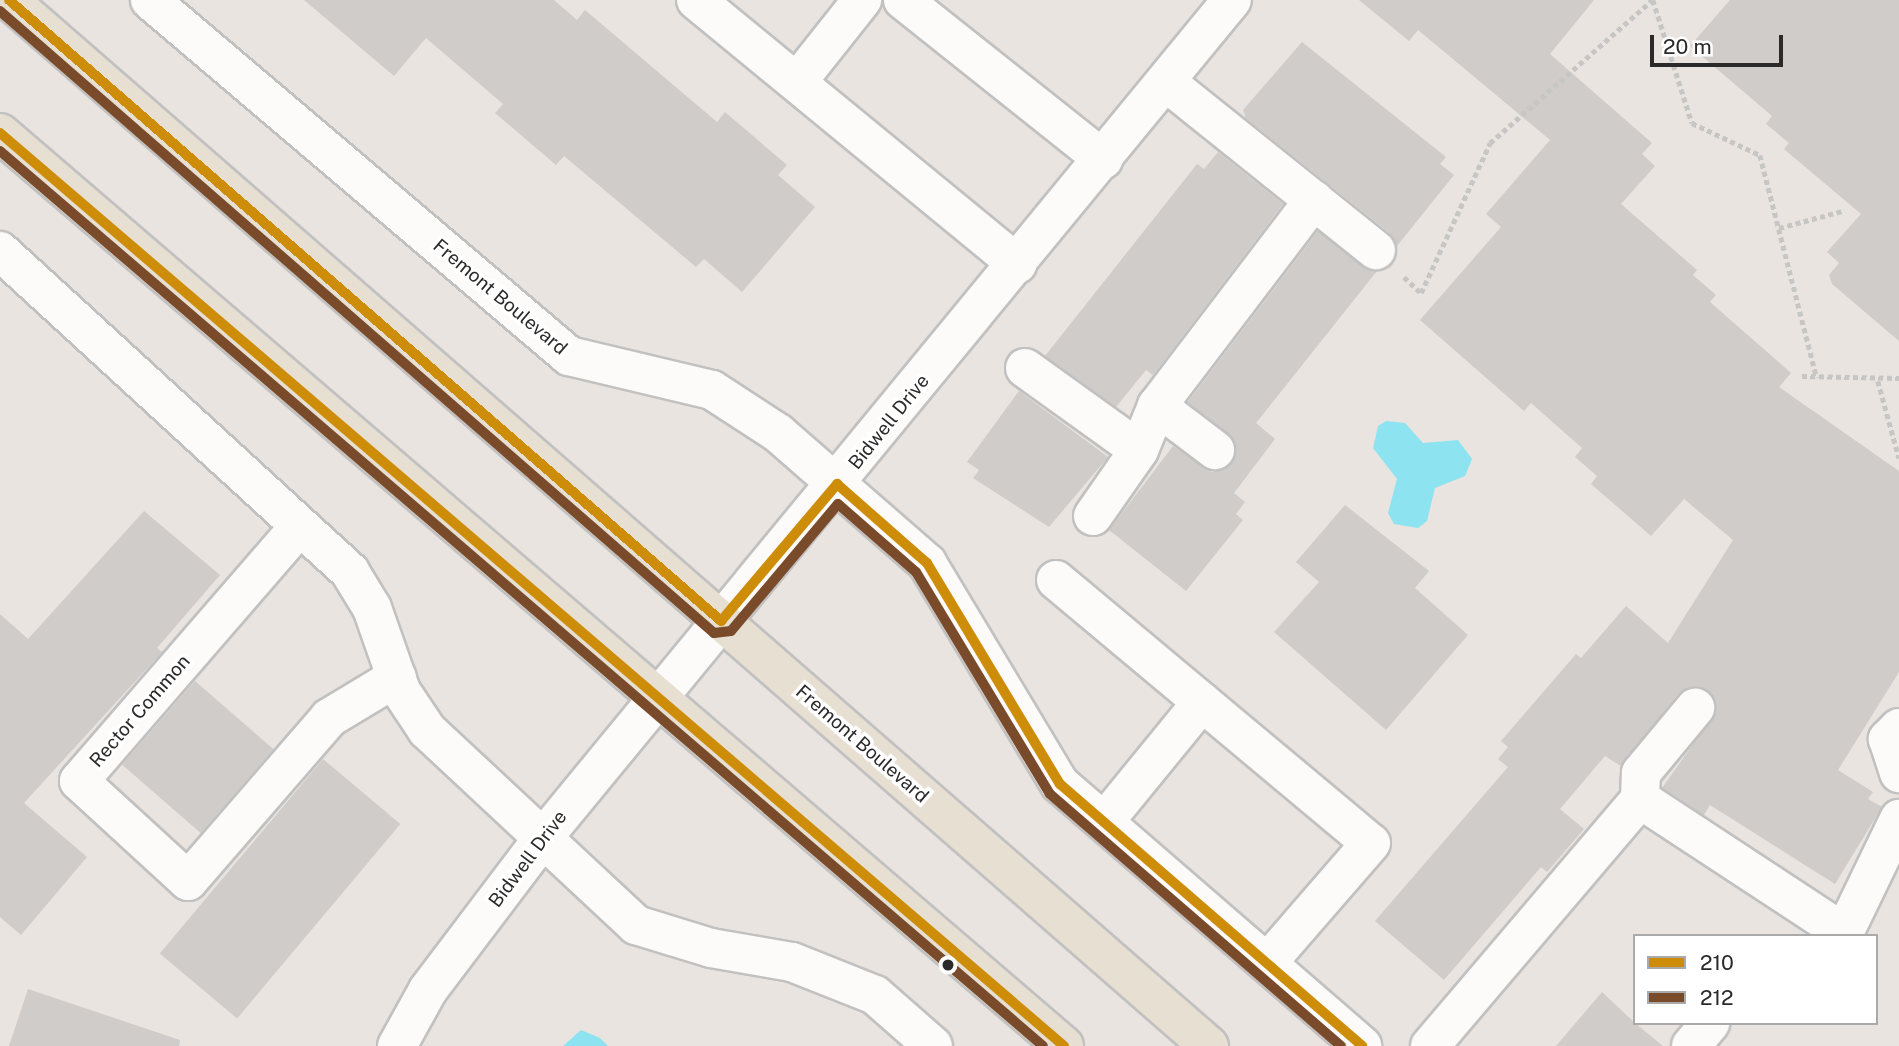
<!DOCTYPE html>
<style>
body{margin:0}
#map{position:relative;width:1899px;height:1046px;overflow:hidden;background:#e9e4df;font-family:"Public Sans",sans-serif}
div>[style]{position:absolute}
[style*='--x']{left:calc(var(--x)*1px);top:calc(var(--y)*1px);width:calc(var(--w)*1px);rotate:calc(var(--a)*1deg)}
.water>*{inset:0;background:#8de3f0}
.building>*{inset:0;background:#cfccc9;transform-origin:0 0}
.path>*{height:4.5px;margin-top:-2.25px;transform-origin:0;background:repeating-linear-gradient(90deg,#c6c6c5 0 5px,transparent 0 8.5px)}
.roads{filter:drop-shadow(2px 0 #c2c1c1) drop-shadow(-2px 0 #c2c1c1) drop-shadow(0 2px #c2c1c1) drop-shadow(0 -2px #c2c1c1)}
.minor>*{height:38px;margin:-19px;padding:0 19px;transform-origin:19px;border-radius:19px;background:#fcfbfa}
.major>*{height:38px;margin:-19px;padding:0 19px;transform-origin:19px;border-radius:19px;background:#e7e0d2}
.bus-1>*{height:10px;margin:-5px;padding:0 5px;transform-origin:5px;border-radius:5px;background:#ce8d08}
.bus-2>*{height:10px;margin:-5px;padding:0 5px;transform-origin:5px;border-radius:5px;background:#7a4b2a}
.dots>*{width:19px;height:19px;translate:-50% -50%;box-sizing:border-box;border:4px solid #fff;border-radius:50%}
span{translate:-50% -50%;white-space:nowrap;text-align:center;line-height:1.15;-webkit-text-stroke:7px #fff;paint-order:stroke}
.street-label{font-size:19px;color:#2a2a2a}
.legend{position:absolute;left:1633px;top:934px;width:245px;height:91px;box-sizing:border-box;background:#fff;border:2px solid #aaa;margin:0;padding:9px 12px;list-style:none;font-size:21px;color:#2a2a2a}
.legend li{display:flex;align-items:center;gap:14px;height:35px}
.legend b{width:35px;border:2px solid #aaa}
.scale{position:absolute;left:1650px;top:35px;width:133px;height:32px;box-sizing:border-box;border:4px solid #2a2a2a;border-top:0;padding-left:9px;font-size:21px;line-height:24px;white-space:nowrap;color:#2a2a2a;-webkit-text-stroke:5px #fff;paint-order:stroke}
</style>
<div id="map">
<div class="water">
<i style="clip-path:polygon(1386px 421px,1405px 423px,1423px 443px,1458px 440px,1472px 459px,1465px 476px,1435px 488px,1427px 521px,1418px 528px,1394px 524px,1388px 513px,1397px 479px,1373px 448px,1378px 426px)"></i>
<i style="clip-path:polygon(581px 1030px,600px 1038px,608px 1046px,563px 1046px)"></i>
</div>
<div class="building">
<i style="clip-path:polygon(304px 0,554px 0,577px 20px,585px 10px,717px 122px,725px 112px,787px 165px,778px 175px,815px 207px,742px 292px,704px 259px,696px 267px,564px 156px,556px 165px,495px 113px,503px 104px,426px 38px,394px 76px)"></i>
<i style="clip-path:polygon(1359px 0,1594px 0,1550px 54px,1652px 143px,1642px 154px,1655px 166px,1621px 204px,1697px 270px,1693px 275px,1716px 295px,1710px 302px,1791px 373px,1779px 387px,1899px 471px,1899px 672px,1838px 770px,1873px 792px,1868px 799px,1882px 807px,1835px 884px,1710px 805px,1704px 815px,1662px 788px,1716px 712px,1709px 692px,1698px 686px,1678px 694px,1621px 766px,1605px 756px,1560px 809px,1584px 829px,1547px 872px,1541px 867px,1444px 980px,1375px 921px,1508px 767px,1498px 759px,1508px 747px,1501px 741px,1576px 654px,1581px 658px,1626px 606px,1668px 643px,1733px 540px,1684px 499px,1651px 536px,1591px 484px,1597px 476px,1575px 457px,1582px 448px,1531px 403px,1524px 411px,1420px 320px,1501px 227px,1486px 214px,1550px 140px,1418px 30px,1409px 41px)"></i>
<i style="clip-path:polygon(1730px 0,1899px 0,1899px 341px,1832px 284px,1829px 275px,1839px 263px,1827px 252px,1861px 214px,1784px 149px,1789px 143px,1766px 124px,1772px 116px,1690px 46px)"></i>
<i style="clip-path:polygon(1302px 42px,1446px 157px,1440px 164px,1454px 175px,1397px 246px,1390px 233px,1246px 118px,1243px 110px)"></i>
<i style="clip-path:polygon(1218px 152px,1283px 204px,1153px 375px,1146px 370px,1116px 407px,1045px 356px,1197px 164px,1204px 169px)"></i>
<i style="clip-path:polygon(1318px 231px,1377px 271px,1256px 423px,1275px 439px,1234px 493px,1245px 502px,1236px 514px,1243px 520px,1186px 591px,1109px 530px,1173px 446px,1212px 472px,1233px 463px,1235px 441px,1188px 402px)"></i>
<i style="clip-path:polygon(1019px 391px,1108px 457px,1049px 527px,973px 478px,979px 470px,967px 462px)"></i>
<i style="clip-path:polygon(1345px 505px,1429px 571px,1415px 588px,1468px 635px,1386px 730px,1274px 632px,1319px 582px,1296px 562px)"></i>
<i style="clip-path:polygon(144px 511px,220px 575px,157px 648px,162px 652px,24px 803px,87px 857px,21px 935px,0 917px,0 614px,28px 639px)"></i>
<i style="left:195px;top:681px;width:104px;height:111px;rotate:41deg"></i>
<i style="left:323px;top:759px;width:101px;height:254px;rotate:40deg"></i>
<i style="clip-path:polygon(28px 989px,180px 1040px,179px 1046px,9px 1046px)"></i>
<i style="clip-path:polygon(1602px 992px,1635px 1023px,1663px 1046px,1556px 1046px)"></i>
</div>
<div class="path">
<i style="--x:1653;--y:0;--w:129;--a:72.4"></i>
<i style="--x:1692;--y:123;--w:75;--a:25.2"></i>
<i style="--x:1760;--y:155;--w:230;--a:75.7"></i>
<i style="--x:1779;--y:228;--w:65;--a:-15.1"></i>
<i style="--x:1404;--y:277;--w:23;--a:43"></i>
<i style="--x:1421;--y:293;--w:165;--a:-65.3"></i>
<i style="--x:1490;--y:143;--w:216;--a:-41.4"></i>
<i style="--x:1802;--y:376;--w:97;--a:1.2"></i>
<i style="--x:1878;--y:381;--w:80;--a:74.7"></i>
</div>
<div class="roads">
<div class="minor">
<i style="--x:150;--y:0;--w:550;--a:40.35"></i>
<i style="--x:569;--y:356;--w:147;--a:13.4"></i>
<i style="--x:712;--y:390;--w:79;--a:33.1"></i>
<i style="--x:778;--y:433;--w:198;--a:41.1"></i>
<i style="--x:927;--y:563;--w:258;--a:59"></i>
<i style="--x:1060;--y:784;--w:400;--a:40.9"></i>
<i style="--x:696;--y:0;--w:416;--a:39.4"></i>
<i style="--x:903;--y:0;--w:256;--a:38.5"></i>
<i style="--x:797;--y:82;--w:105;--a:-51.6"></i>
<i style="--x:1166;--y:82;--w:269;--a:38.7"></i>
<i style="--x:0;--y:251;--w:475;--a:42.5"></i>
<i style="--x:350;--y:572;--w:42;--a:58.6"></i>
<i style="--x:372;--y:608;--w:88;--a:70.7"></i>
<i style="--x:401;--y:691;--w:47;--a:56.3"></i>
<i style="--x:427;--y:730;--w:286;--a:43"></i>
<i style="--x:636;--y:925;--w:78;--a:17"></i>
<i style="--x:711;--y:948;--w:82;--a:9.8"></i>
<i style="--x:792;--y:962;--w:89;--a:21.7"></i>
<i style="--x:875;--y:995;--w:77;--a:41.3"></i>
<i style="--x:1025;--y:368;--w:140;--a:35.7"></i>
<i style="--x:1157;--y:406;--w:73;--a:37.2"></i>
<i style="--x:1093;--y:516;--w:80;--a:-55.1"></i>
<i style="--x:1139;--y:450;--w:48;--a:-67.8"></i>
<i style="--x:1157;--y:406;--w:259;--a:-52.7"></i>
<i style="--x:299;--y:527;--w:336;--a:130.9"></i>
<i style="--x:79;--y:781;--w:148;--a:42.5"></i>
<i style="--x:188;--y:881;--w:216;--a:-49.1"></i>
<i style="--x:329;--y:718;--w:79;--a:-31.1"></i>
<i style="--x:1056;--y:580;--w:410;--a:39.9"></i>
<i style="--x:1371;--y:843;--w:159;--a:130.9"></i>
<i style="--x:1899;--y:728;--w:16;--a:135"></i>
<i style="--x:1888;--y:739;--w:36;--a:72"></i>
<i style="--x:1640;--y:799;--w:26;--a:-88"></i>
<i style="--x:1641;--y:773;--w:85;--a:-50.3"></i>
<i style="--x:1104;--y:822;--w:155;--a:-50.8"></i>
<i style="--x:397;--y:1046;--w:64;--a:-61"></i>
<i style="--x:428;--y:990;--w:189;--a:-52.9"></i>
<i style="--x:542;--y:839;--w:1086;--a:-50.57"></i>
<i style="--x:1430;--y:1046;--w:324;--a:-49.6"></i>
<i style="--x:1640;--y:799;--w:244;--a:33.3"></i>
<i style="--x:1844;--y:933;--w:127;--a:-64.2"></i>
<i style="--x:1691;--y:1046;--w:30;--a:-50"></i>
</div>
<div class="major">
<i style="--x:9;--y:0;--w:1592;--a:41.08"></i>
<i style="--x:0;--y:133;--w:1402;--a:40.63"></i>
</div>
</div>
<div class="bus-1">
<i style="--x:9;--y:0;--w:945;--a:41.09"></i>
<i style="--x:721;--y:621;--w:180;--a:-49.7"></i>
<i style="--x:837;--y:484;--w:120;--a:41.3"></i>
<i style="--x:927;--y:563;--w:258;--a:59"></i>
<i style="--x:1060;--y:784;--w:400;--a:40.9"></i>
<i style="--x:0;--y:133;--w:1402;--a:40.63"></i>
</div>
<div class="bus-2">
<i style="--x:0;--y:11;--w:947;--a:41.06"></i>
<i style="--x:714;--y:633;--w:17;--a:-7"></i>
<i style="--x:731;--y:631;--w:166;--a:-49.9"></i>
<i style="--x:838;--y:504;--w:103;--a:41.1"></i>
<i style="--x:916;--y:572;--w:259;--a:58.9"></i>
<i style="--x:1050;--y:794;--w:385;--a:40.9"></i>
<i style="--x:0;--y:151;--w:1374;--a:40.63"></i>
</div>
<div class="dots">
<i style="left:948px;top:965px;background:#2a2a2a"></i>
</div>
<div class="street-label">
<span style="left:500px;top:297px;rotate:40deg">Fremont Boulevard</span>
<span style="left:889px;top:422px;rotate:-51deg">Bidwell Drive</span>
<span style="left:140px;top:711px;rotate:-49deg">Rector Common</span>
<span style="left:862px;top:744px;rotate:41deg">Fremont Boulevard</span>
<span style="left:528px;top:859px;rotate:-53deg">Bidwell Drive</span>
</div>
<ul class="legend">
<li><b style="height:9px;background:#ce8d08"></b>210</li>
<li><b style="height:9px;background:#7a4b2a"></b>212</li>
</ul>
<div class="scale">20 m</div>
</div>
